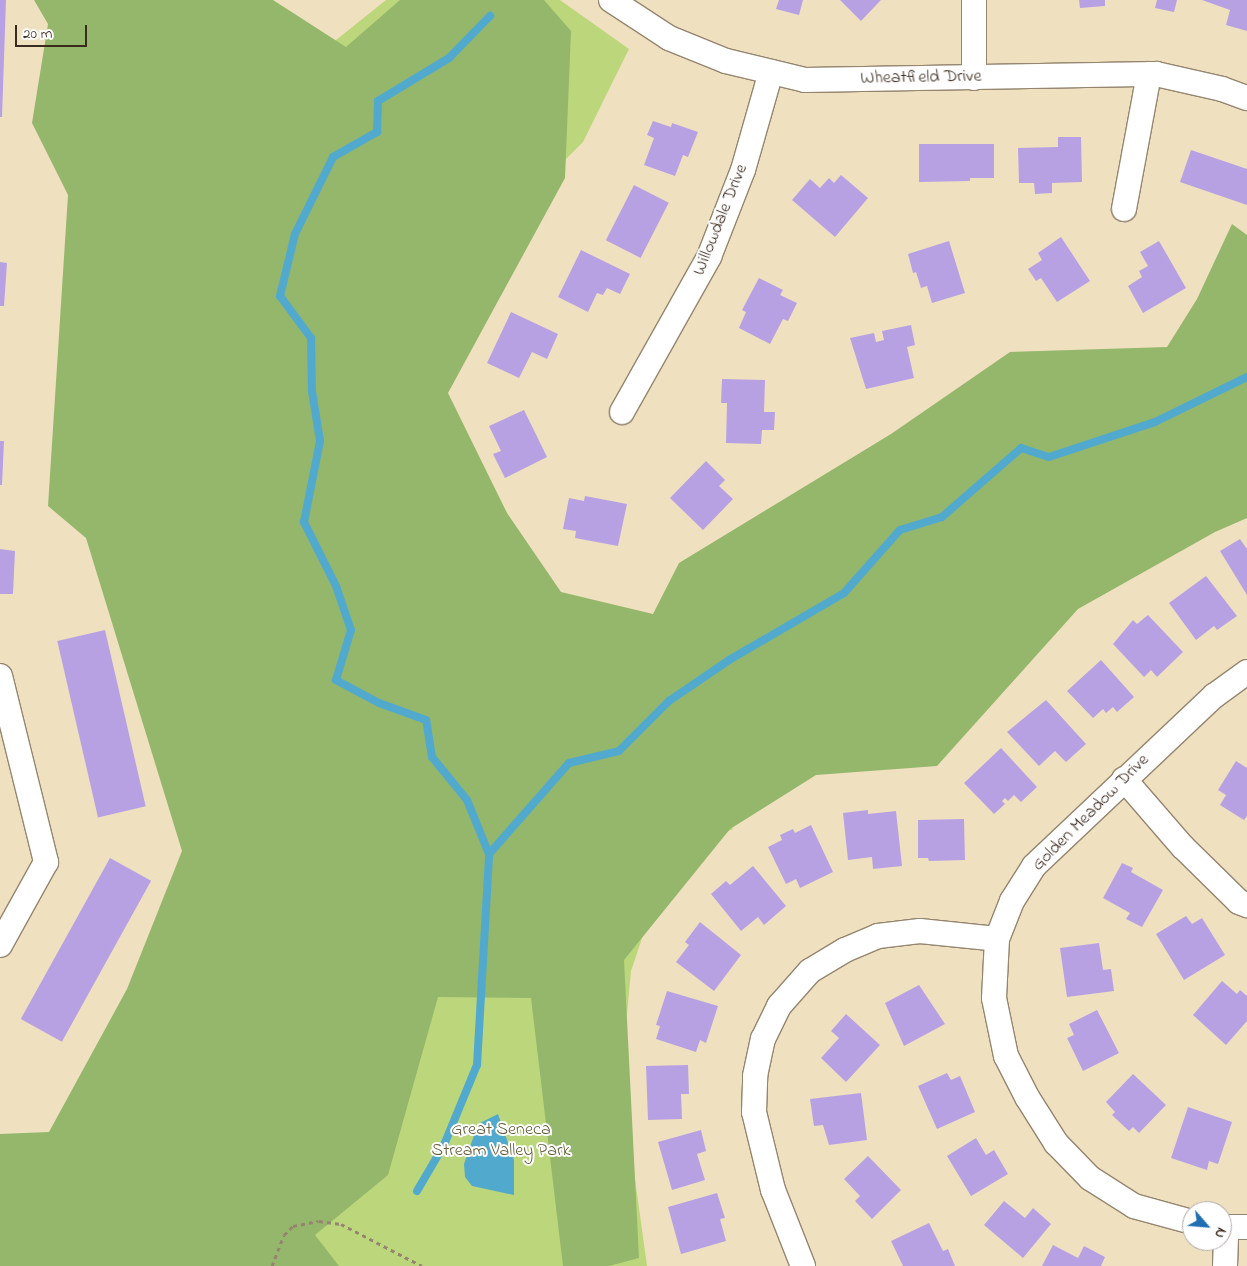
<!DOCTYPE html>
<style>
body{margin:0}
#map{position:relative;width:1247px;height:1266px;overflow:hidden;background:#efe0c0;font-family:"Indie Flower",sans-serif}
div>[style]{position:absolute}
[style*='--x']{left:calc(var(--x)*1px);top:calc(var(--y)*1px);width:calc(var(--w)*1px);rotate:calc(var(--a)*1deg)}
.green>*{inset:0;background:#bcd67b}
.forest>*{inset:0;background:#95b76b}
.water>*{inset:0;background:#51aace}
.stream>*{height:8px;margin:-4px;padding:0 4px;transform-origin:4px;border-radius:4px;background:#51aace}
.building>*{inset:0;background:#b8a1e3;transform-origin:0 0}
.path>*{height:3px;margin-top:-1.5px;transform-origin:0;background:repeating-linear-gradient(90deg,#95856f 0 4px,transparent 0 8px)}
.roads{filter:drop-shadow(1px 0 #95856f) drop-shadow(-1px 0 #95856f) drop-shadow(0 1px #95856f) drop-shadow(0 -1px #95856f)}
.minor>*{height:24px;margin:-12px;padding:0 12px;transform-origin:12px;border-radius:12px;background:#fff}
span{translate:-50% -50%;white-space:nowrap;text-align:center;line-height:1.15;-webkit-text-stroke:4px #fff;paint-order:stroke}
.street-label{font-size:18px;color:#3b2a1e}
.park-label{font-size:18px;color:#625e3a}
.north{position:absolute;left:1182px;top:1201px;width:50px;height:50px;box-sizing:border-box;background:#fff;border:1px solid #b1aaa5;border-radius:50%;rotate:117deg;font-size:14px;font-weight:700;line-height:20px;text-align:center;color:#3b2a1e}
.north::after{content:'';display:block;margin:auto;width:18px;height:22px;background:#1f6fb2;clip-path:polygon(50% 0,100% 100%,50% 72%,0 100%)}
.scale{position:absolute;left:15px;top:25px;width:72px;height:22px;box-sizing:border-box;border:2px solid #3b2a1e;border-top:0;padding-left:6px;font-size:15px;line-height:18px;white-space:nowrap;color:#3b2a1e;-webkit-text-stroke:4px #fff;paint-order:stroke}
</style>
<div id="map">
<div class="green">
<i style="clip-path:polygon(386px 0,560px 0,629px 49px,583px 142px,524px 201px,421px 369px,482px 541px,592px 615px,733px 829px,710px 839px,660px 885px,631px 971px,621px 1078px,647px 1266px,0 1266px,0 1170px,427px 1034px,305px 65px)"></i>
</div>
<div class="forest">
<i style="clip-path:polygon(34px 0,273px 0,346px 47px,400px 0,544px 0,571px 31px,565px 178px,448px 393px,507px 513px,561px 592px,653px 614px,679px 563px,891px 434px,1010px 352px,1167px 347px,1197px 299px,1232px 224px,1247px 235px,1247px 518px,1215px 532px,1078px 609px,937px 766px,816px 775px,730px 829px,624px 960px,639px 1258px,609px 1266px,563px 1266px,531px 998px,438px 997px,388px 1175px,315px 1235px,339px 1266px,0 1266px,0 1134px,49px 1132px,127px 989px,182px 851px,86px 538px,48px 506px,68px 195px,32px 123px,48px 24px)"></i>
</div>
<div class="water">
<i style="clip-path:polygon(498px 1114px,514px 1160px,514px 1195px,472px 1186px,465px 1177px,464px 1164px,478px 1124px)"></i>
</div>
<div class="stream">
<i style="--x:489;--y:854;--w:58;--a:-112.2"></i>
<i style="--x:467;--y:800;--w:55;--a:-129.1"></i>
<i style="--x:432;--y:757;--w:37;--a:-99"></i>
<i style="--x:426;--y:720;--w:50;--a:-160.1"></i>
<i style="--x:379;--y:703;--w:49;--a:-151.9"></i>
<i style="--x:336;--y:680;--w:52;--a:-73.3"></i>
<i style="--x:351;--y:630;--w:46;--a:-108.8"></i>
<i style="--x:336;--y:586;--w:72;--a:-116.6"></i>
<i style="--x:304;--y:522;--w:83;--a:-78.8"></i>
<i style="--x:320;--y:441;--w:51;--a:-99.1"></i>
<i style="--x:312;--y:391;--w:53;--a:-91.1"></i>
<i style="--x:311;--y:338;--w:52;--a:-126.4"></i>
<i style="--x:280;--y:296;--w:64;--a:-76.4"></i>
<i style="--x:295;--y:234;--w:86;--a:-63.7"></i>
<i style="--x:333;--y:157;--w:51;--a:-29.6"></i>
<i style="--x:377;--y:132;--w:31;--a:-88"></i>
<i style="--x:378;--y:101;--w:83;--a:-31.2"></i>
<i style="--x:449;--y:58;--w:59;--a:-45.7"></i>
<i style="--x:417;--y:1191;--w:53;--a:-59.6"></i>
<i style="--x:444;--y:1145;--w:87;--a:-67.6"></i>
<i style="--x:477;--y:1065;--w:211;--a:-86.7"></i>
<i style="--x:489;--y:854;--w:121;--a:-48.7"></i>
<i style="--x:569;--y:763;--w:51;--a:-13.5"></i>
<i style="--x:619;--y:751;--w:71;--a:-45"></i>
<i style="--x:669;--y:701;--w:73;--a:-34.3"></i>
<i style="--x:729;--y:660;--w:133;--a:-30.2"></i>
<i style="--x:844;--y:593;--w:84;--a:-48.4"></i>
<i style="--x:900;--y:530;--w:44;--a:-17.2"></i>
<i style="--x:942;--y:517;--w:105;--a:-41.1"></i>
<i style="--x:1021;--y:448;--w:29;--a:18"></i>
<i style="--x:1049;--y:457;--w:112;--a:-18.3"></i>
<i style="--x:1155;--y:422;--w:102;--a:-26.1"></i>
</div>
<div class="building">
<i style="clip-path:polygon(0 0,6px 0,2px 117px,0 117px)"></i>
<i style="clip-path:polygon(779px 0,803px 0,799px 15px,776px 9px)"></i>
<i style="clip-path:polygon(840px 0,881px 0,861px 21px)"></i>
<i style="clip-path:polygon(1079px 0,1105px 0,1105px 6px,1080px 8px)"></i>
<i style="clip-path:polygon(1157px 0,1177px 0,1174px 12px,1155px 8px)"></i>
<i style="clip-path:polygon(1202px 0,1247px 0,1247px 31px,1226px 25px,1230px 10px)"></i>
<i style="clip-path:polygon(653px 121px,671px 127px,672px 123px,698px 132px,688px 157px,683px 155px,675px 176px,644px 165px,654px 138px,647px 135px)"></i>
<i style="clip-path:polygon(1058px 137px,1081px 137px,1082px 182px,1052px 183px,1052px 193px,1035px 194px,1034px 183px,1019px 183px,1018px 148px,1058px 147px)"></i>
<i style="clip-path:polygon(919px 144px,994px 144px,994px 178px,970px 178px,970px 181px,919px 182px)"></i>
<i style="clip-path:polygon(1191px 150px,1247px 169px,1247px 205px,1180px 182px)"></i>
<i style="clip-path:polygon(841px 175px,868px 198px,835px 237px,792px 200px,810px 179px,820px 188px,829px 178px,834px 183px)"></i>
<i style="left:634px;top:185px;width:39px;height:62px;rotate:27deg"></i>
<i style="clip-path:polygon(1061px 237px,1090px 281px,1057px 302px,1041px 278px,1036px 281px,1028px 269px,1042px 260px,1038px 253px)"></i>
<i style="clip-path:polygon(949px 241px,965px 293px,932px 303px,927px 286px,921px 288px,916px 272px,913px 273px,908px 254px)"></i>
<i style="clip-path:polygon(1159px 241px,1186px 288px,1143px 313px,1128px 286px,1142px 277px,1139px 271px,1148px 266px,1140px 252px)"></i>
<i style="clip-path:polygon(581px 250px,630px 274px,620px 294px,607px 288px,603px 295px,597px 293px,588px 312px,558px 297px)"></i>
<i style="clip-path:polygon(0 262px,7px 263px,4px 306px,0 306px)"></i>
<i style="clip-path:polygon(759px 278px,783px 290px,780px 295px,797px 303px,788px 321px,783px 319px,770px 344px,739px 328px,746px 312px,742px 310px)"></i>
<i style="clip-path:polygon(511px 312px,558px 334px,547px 359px,532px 352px,519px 378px,487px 363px)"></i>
<i style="clip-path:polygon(911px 325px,915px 345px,907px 347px,914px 378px,866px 389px,850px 338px,874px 333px,876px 342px,884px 340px,882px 331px)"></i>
<i style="clip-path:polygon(722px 379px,765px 380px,764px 412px,775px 412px,774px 430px,762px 430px,761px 444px,726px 443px,727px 403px,721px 403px)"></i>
<i style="clip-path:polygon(524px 410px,547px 457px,505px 478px,493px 454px,501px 451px,489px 426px)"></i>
<i style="clip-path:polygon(0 441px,4px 441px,2px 485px,0 485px)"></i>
<i style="clip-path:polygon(706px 461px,725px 480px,719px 486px,733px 499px,703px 530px,670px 498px)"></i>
<i style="clip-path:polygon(585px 496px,627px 504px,618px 546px,575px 538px,576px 531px,563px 529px,569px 498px,584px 501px)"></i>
<i style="clip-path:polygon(1240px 539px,1247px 549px,1247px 595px,1220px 551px)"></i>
<i style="clip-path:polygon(0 549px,15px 551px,13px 594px,0 594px)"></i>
<i style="clip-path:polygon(1206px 576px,1237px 616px,1217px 630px,1214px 626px,1196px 640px,1169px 603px)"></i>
<i style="clip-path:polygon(1148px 615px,1183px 652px,1157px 677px,1151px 670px,1144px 677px,1113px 644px,1133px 620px,1137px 624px)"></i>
<i style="left:105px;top:630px;width:181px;height:49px;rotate:77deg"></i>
<i style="clip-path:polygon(1101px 660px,1134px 697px,1117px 712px,1113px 707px,1106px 713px,1103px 709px,1093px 718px,1067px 691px)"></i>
<i style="clip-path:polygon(1046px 700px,1086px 744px,1066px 762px,1055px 751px,1039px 766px,1007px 732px)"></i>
<i style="clip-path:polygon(1001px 748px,1037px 787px,1021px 802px,1014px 795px,1008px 801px,1005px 798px,1002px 801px,1005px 804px,994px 814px,964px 783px)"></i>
<i style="clip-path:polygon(1236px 761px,1247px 768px,1247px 816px,1244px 820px,1220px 805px,1226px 795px,1218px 790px)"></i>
<i style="clip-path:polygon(868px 810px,868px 814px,896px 811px,902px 866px,873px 869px,872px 857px,848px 860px,843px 813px)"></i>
<i style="clip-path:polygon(964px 819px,965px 860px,929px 861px,928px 858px,918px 858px,918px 820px)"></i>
<i style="clip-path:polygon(811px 825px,833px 872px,800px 888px,796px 879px,786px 884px,768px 847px,782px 840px,780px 835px,793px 829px,795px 833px)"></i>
<i style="left:110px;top:858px;width:47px;height:184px;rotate:29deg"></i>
<i style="clip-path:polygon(1122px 863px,1133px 868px,1131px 872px,1163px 890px,1142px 927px,1126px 919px,1130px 913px,1103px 898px)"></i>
<i style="clip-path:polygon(753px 866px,786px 906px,764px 925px,758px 917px,741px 931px,711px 894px,726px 881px,730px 885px)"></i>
<i style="clip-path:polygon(1186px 916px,1192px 924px,1202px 918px,1225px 955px,1184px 980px,1156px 934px)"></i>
<i style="clip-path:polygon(700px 922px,741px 955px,714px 991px,676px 962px,689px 945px,685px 942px)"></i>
<i style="clip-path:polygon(1099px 943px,1103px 970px,1111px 969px,1114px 991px,1067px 997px,1060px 948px)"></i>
<i style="clip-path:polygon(1222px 981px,1237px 994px,1240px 990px,1247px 996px,1247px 1021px,1226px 1045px,1193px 1015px)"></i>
<i style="clip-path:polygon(919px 985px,945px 1024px,904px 1046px,885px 1003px)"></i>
<i style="clip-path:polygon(667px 991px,718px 1006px,706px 1043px,700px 1040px,696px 1052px,656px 1039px,660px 1026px,656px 1025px)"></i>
<i style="clip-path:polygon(1097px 1010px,1119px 1053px,1083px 1071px,1067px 1038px,1074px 1035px,1069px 1024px)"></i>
<i style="clip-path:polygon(846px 1014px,880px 1045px,846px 1082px,821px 1058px,839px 1038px,831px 1031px)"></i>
<i style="clip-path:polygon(688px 1065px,689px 1094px,681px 1094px,682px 1119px,648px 1120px,646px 1066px)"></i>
<i style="clip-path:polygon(947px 1073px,951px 1080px,960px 1076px,975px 1112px,937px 1129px,918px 1086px)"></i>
<i style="clip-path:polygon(1133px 1074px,1166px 1105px,1139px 1133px,1133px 1127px,1129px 1131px,1112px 1115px,1115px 1112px,1106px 1102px)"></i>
<i style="clip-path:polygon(861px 1093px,867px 1140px,829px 1145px,823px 1125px,814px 1126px,810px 1099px)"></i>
<i style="clip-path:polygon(1188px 1107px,1232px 1122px,1218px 1164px,1209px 1161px,1207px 1170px,1171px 1158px)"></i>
<i style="clip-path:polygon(701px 1130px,706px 1151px,697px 1154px,705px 1180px,672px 1190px,658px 1142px)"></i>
<i style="clip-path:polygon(976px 1138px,986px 1155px,994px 1150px,1008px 1174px,971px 1196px,947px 1156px)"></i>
<i style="clip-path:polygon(868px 1156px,901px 1190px,872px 1219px,855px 1201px,860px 1196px,844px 1179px)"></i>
<i style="clip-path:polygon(717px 1193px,725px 1218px,720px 1219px,726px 1241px,681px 1254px,668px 1207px)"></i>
<i style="clip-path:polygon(1004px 1201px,1025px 1218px,1033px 1208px,1051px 1224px,1023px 1258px,984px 1225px)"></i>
<i style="clip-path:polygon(929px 1223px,943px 1251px,948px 1249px,955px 1266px,903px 1266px,891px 1241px)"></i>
<i style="clip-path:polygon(1053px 1245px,1078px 1258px,1084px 1246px,1105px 1257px,1101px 1266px,1042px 1266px)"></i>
</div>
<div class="path">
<i style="--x:272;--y:1266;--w:33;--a:-69"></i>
<i style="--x:284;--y:1235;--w:13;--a:-45"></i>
<i style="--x:293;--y:1226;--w:26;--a:-11"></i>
<i style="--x:319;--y:1221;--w:22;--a:8"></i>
<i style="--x:341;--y:1224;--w:91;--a:27.4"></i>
</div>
<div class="roads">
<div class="minor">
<i style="--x:611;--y:0;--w:69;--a:33.2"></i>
<i style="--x:669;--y:38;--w:61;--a:22"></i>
<i style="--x:726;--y:61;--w:81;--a:13.5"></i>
<i style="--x:805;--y:80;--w:351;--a:-1"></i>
<i style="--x:1156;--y:74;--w:68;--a:12.8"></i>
<i style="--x:1222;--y:89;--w:27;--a:20"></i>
<i style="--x:974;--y:0;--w:78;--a:90"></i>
<i style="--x:1124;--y:209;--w:137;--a:-79.5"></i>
<i style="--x:622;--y:412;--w:178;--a:-60.7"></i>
<i style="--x:709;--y:257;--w:93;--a:-68.7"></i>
<i style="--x:743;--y:170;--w:102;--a:-74.1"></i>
<i style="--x:0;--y:676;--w:192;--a:76.1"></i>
<i style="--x:46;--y:862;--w:95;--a:119"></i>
<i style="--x:1124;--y:779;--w:90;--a:49.1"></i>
<i style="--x:1183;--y:847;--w:78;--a:44.5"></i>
<i style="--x:1239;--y:902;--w:9;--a:21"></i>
<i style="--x:1192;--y:1222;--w:60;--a:-164.6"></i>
<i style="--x:1134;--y:1206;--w:52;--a:-147.5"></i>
<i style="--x:1090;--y:1178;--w:49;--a:-134.2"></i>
<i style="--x:1056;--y:1143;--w:54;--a:-122.2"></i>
<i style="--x:1027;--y:1097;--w:46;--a:-117.1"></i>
<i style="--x:1006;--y:1056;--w:59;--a:-101.7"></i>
<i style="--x:994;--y:998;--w:59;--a:-87.1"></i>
<i style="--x:997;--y:939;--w:41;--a:-68.5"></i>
<i style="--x:1012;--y:901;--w:41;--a:-57.8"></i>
<i style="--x:1034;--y:866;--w:248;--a:-43.4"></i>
<i style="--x:1214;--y:696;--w:41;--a:-36"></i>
<i style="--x:1222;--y:1227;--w:25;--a:0"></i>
<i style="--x:803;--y:1266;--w:82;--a:-111.5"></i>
<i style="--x:773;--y:1190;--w:80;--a:-103.7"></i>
<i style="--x:754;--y:1112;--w:36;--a:-88"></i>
<i style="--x:755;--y:1076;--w:38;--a:-78"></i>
<i style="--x:763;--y:1039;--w:37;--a:-64"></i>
<i style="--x:779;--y:1006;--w:47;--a:-48.5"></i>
<i style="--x:810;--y:971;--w:41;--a:-31"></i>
<i style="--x:845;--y:950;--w:36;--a:-23"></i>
<i style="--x:878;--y:936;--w:42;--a:-6.8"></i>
<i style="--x:920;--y:931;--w:77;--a:5.9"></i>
<i style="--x:1225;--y:1266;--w:38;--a:-88"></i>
</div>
</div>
<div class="street-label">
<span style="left:921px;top:78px;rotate:-1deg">Wheatfield Drive</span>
<span style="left:721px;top:220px;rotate:-68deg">Willowdale Drive</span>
<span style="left:1091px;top:813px;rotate:-45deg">Golden Meadow Drive</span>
</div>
<div class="park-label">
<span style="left:501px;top:1141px">Great Seneca<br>Stream Valley Park</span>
</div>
<div class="north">N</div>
<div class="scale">20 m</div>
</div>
